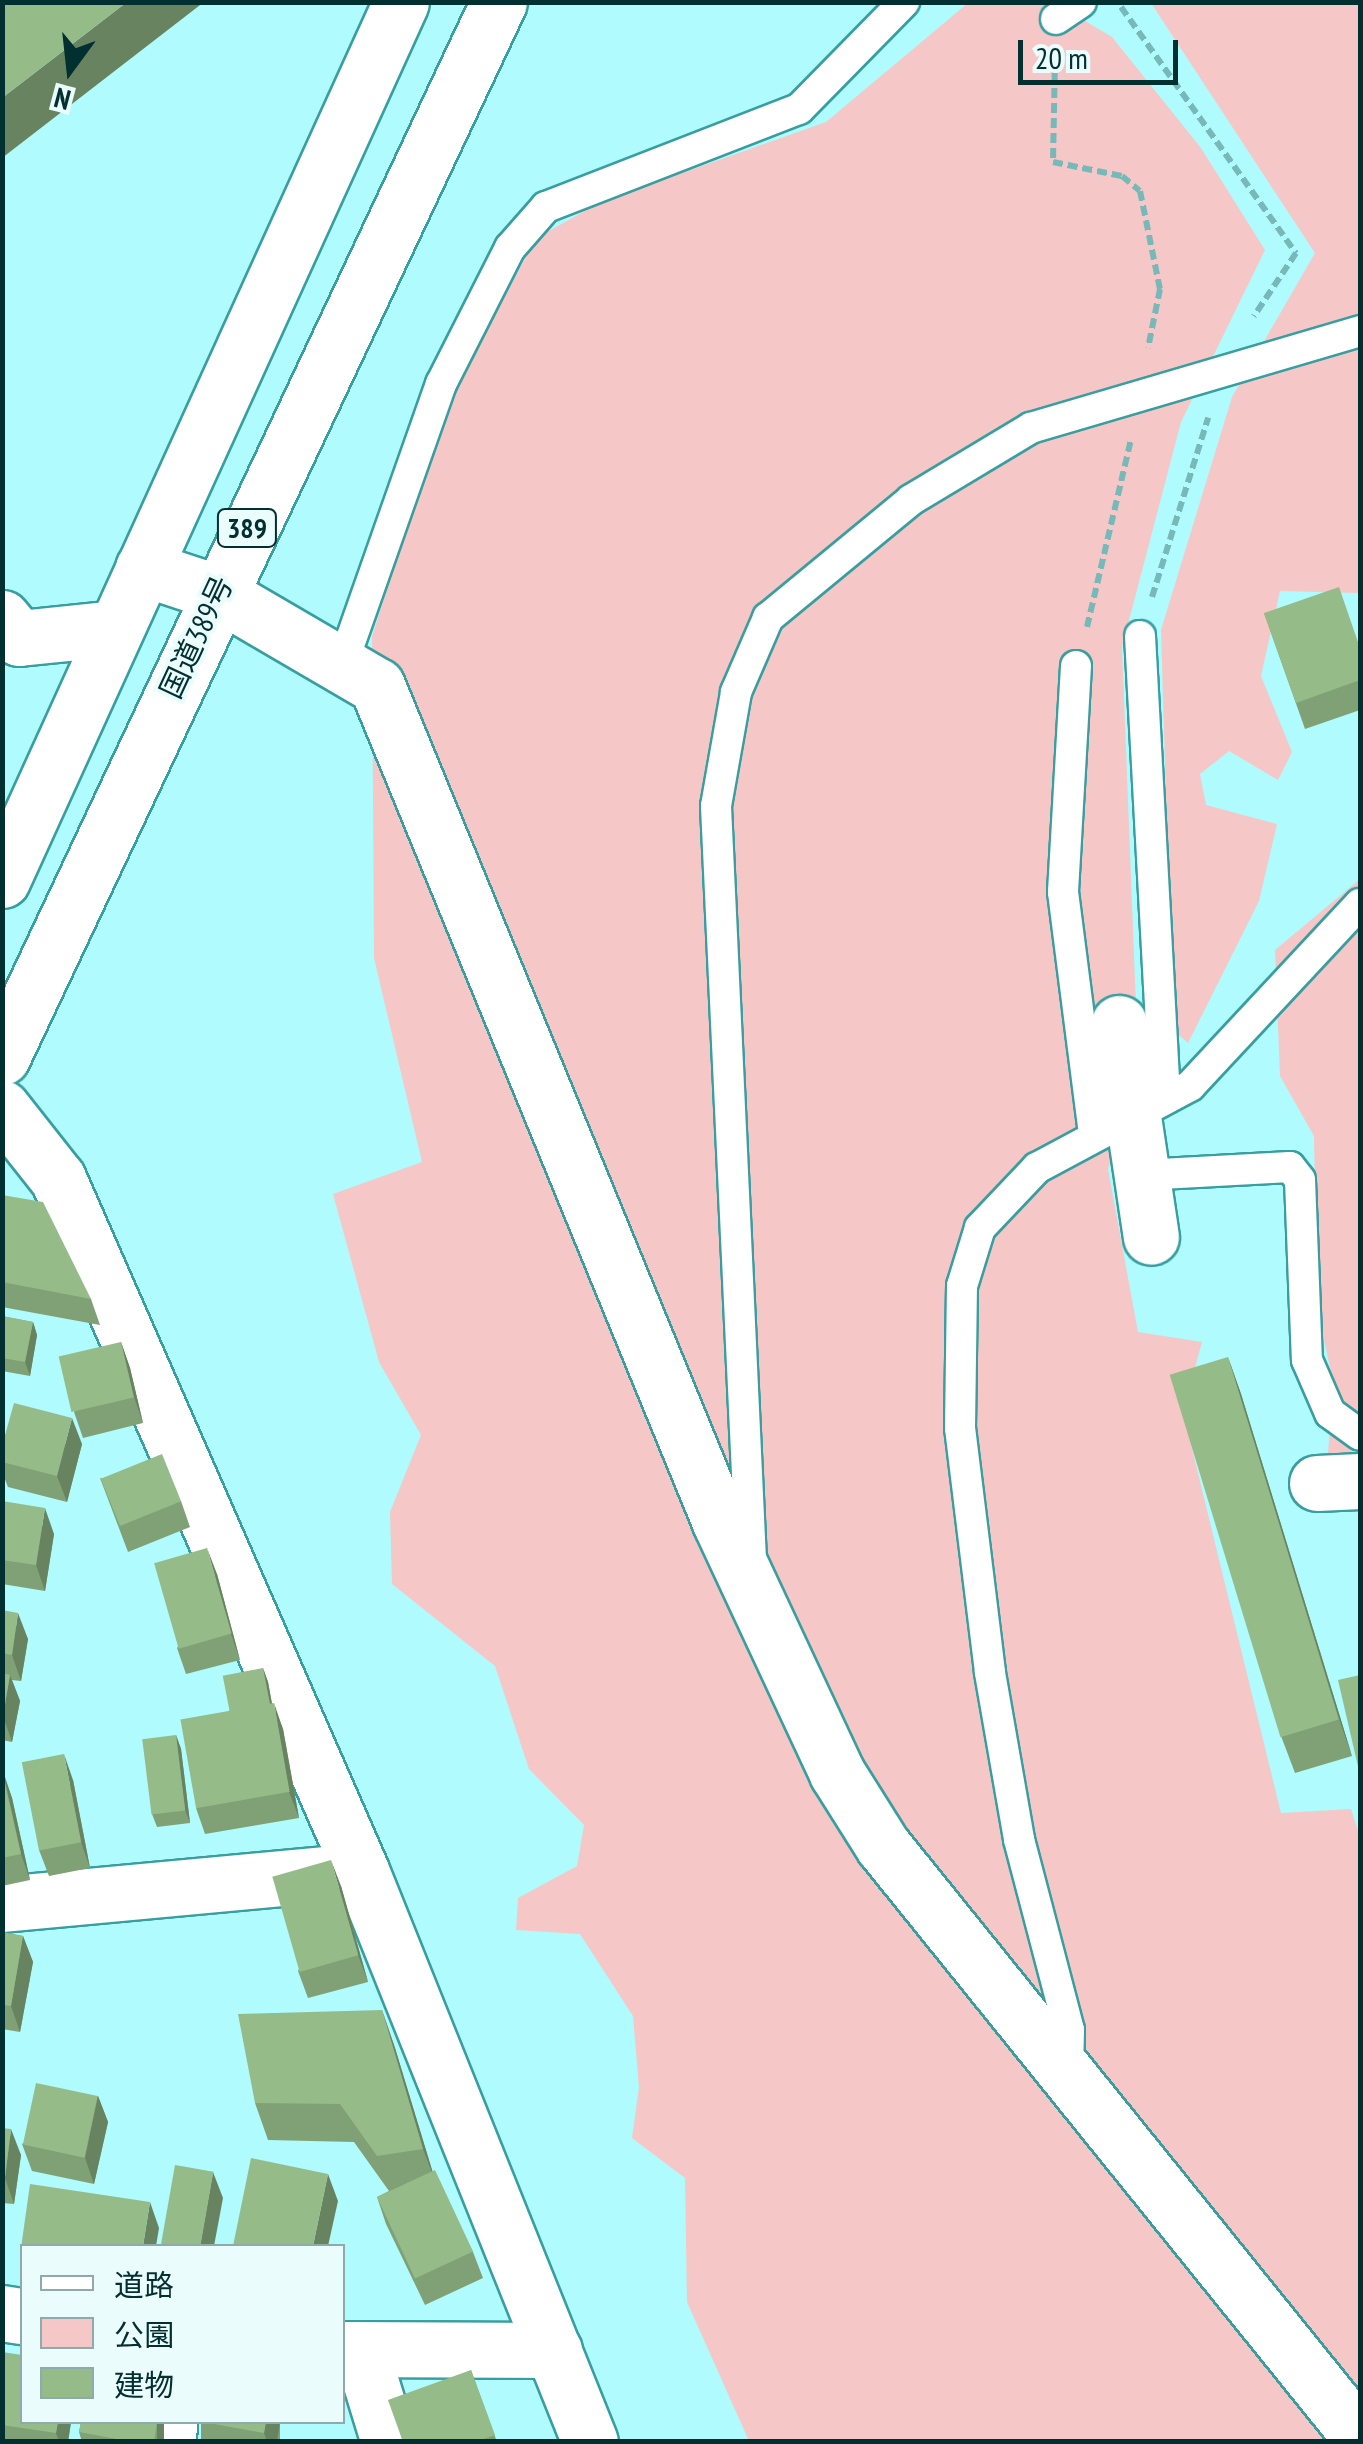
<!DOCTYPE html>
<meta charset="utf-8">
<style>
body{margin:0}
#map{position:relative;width:1363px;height:2444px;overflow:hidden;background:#b0fbfd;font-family:"PT Sans Narrow","Noto Sans JP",sans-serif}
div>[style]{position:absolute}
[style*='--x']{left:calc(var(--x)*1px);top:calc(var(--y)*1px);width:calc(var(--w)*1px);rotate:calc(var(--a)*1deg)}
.green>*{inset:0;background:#f6c7c7}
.path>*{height:6px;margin-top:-3px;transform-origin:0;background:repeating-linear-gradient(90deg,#77b8b9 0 10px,transparent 0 15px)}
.roads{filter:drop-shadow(2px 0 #389ea0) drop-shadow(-2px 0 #389ea0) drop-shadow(0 2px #389ea0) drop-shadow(0 -2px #389ea0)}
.lane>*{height:30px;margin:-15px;padding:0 15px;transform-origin:15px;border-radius:15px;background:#fff}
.street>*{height:55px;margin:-27.5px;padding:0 27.5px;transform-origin:27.5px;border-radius:27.5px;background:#fff}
.highway>*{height:55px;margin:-27.5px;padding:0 27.5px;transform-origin:27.5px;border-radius:27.5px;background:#fff}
.wall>*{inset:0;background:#80a176;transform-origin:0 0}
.shaded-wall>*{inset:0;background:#688360;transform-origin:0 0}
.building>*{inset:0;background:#95bb89;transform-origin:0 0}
span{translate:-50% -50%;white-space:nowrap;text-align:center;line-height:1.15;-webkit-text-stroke:8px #ebfcfd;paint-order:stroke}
.shield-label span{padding:2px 8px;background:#ebfcfd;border:2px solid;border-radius:8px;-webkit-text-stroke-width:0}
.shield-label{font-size:28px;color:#022f30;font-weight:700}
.street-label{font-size:30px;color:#022f30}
.frame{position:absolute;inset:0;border:5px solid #022f30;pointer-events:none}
.legend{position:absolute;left:20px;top:2244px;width:325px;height:180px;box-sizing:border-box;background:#ebfcfd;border:2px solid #8eaaab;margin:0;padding:12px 18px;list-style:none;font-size:30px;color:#022f30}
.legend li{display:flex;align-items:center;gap:20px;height:50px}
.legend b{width:50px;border:2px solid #8eaaab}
.north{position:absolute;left:20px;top:20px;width:100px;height:100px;-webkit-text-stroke:8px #ebfcfd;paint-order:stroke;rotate:195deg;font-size:28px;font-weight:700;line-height:40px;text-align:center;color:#022f30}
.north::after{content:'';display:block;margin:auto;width:35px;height:45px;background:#022f30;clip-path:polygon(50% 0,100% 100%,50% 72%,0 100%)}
.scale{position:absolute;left:1018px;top:40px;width:160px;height:45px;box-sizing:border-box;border:5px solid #022f30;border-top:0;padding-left:12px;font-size:30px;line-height:35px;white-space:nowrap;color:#022f30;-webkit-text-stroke:8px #ebfcfd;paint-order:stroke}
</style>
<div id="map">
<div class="green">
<i style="clip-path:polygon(968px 3px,1055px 3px,1112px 37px,1201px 148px,1265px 250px,1181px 422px,1122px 647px,1138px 1057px,1108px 1169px,1138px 1332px,1202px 1342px,1183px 1412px,1281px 1813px,1351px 1809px,1360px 1837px,1360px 2441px,749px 2441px,687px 2302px,685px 2178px,632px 2138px,639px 2087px,633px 2016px,580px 1934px,516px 1930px,518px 1898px,577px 1866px,584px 1825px,529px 1769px,495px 1666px,392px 1584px,390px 1512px,421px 1435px,379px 1362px,333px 1194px,422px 1162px,374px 958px,372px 636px,446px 407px,536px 238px,603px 201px,826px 122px)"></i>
<i style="clip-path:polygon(1151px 3px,1360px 3px,1360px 593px,1280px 591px,1261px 676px,1292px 752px,1278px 780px,1229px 751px,1200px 774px,1206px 805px,1277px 824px,1259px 901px,1188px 1043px,1173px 1030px,1161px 630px,1232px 397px,1315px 253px)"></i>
<i style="clip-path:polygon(1360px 879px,1360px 1503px,1336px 1506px,1328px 1452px,1334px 1386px,1317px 1307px,1314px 1136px,1280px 1076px,1275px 950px)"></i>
</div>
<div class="path">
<i style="--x:1121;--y:7;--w:302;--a:54.6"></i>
<i style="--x:1296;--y:253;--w:76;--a:123.7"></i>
<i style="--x:1055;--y:58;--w:104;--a:91.1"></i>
<i style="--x:1053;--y:162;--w:70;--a:11.5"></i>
<i style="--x:1122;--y:176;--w:23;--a:40"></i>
<i style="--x:1140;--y:191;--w:100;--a:78.5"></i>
<i style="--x:1160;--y:289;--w:60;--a:101.5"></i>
<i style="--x:1152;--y:597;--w:188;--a:-72.6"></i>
<i style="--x:1087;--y:627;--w:193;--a:-76.8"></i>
</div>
<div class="roads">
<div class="lane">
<i style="--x:1056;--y:19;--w:30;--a:-34"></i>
<i style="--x:1140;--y:636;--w:462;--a:86.9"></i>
<i style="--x:342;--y:665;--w:298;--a:-70.6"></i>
<i style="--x:441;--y:384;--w:153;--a:-63.1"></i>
<i style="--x:510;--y:248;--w:55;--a:-48.7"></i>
<i style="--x:546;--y:207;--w:271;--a:-21.2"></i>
<i style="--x:799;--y:109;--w:150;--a:-45.5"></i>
<i style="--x:1076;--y:666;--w:226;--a:93.3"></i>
<i style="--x:1063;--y:892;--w:243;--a:82.7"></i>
<i style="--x:1142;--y:1175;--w:148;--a:-3.1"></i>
<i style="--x:1290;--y:1167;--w:16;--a:52"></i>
<i style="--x:1300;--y:1180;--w:180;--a:87.8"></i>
<i style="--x:1307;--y:1360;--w:58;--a:66.5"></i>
<i style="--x:1330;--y:1413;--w:37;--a:36"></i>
<i style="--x:751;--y:1560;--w:755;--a:-92.66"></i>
<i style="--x:716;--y:806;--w:116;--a:-80"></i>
<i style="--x:736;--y:692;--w:81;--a:-66.6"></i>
<i style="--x:768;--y:618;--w:185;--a:-39.5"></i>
<i style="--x:911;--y:500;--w:140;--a:-31"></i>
<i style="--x:1031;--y:428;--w:343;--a:-16.4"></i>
<i style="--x:1068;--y:2071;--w:41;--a:-88.6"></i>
<i style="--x:1069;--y:2030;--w:197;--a:-104.7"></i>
<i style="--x:1019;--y:1839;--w:169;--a:-99.9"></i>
<i style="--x:990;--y:1672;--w:246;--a:-97"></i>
<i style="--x:960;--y:1428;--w:142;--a:-89.2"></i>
<i style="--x:962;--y:1286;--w:61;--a:-72.8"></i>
<i style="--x:980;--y:1228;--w:83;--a:-46.5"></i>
<i style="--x:1037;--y:1168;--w:174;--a:-28.2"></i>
<i style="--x:1190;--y:1086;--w:249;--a:-47"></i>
</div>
<div class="street">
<i style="--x:143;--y:568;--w:77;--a:18.2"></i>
<i style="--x:216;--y:592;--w:186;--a:30.3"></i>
<i style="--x:377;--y:686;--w:904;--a:67.69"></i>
<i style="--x:720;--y:1522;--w:277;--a:65"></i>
<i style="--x:837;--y:1773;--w:86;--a:57.8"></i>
<i style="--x:883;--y:1846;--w:759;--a:51.09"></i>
<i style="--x:2;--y:618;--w:26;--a:50"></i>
<i style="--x:19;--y:638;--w:97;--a:-5.9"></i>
<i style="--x:1119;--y:1023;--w:216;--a:81.5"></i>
<i style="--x:2;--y:1108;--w:90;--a:51.7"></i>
<i style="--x:58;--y:1179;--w:755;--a:66.35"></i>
<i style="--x:361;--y:1871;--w:615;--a:68.15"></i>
<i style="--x:1317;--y:1483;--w:43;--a:-2.7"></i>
<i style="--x:2;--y:1904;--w:347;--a:-5.3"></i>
<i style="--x:2;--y:2313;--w:20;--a:9"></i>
<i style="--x:342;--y:2349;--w:212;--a:0.3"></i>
<i style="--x:361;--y:2351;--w:95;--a:72.9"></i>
<i style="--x:168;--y:2442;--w:20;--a:-87"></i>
</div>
<div class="highway">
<i style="--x:2;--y:880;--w:964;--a:-65.56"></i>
<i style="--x:2;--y:1057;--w:1166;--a:-64.78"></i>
</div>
</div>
<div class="wall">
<i style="clip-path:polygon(1264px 613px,1360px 647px,1360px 710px,1305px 729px)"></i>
<i style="clip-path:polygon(2px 1195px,91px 1299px,100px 1325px,2px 1307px)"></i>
<i style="clip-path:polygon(2px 1316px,33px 1322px,37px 1335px,30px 1376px,2px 1371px)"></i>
<i style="clip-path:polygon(121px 1342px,130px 1368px,143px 1423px,83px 1438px,74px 1412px)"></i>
<i style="clip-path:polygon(1228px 1357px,1241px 1394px,1352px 1756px,1295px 1773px,1281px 1736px)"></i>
<i style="clip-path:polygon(82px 1444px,67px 1502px,8px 1487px,2px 1472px,2px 1446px)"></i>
<i style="clip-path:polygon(100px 1478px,181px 1501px,190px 1527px,128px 1552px)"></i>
<i style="clip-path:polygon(2px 1501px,54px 1534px,45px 1591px,2px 1584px)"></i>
<i style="clip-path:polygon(217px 1574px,240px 1660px,186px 1674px,177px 1648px)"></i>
<i style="clip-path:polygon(2px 1610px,28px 1639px,21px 1681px,12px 1680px,20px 1701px,12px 1742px,2px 1740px)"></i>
<i style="clip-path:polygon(263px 1668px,268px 1682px,272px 1703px,283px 1729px,299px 1818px,205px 1834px,196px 1808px,229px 1711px)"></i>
<i style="clip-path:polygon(176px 1735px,181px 1749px,190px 1823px,157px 1827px,152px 1814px)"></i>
<i style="clip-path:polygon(2px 1771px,12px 1798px,30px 1880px,2px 1886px)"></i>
<i style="clip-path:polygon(73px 1780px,90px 1868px,49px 1876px,39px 1850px)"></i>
<i style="clip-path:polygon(341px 1886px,368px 1982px,308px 1998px,298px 1971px)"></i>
<i style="clip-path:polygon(2px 1932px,23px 1936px,33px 1962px,20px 2032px,2px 2029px)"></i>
<i style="clip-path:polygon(382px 2010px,395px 2048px,432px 2171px,473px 2252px,483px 2278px,425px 2305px,386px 2224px,377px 2197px,389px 2191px,354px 2142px,268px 2140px,255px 2103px)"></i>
<i style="clip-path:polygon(98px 2096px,108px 2122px,94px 2184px,32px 2171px,22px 2144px)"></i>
<i style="clip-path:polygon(2px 2128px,21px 2155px,14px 2204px,2px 2203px)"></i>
<i style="clip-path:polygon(471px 2370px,497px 2442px,403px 2442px)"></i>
<i style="clip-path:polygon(71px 2422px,68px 2442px,2px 2442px,2px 2425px)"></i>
<i style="clip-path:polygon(81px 2422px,164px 2422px,161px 2442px,82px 2442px,79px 2432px)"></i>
<i style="left:201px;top:2422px;width:79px;height:21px"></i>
</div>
<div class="shaded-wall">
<i style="clip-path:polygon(127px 2px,204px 2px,2px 158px,2px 98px)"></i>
<i style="clip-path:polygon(33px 1322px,37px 1335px,30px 1376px,25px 1362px)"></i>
<i style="clip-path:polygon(121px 1342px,130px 1368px,143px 1423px,134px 1397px)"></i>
<i style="clip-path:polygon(1228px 1357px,1241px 1394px,1352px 1756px,1339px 1719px)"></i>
<i style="clip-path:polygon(72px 1418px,82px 1444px,67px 1502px,57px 1476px)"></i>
<i style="clip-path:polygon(45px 1508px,54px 1534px,45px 1591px,36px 1565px)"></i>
<i style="clip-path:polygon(207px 1548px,217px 1574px,240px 1660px,231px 1634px)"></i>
<i style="clip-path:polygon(18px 1613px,28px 1639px,21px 1681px,12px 1655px)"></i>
<i style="clip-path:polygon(263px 1668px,268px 1682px,275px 1722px,270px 1708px)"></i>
<i style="clip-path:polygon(10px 1675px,20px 1701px,12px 1742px,3px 1716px)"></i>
<i style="clip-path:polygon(274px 1703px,283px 1729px,299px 1818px,289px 1792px)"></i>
<i style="clip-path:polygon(176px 1735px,181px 1749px,190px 1823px,185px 1810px)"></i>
<i style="clip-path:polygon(64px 1754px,73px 1780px,90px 1868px,81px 1842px)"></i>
<i style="clip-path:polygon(3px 1771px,12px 1798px,30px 1880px,21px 1854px)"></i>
<i style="clip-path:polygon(331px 1860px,341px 1886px,368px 1982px,358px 1955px)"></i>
<i style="clip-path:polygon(23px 1936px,33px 1962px,20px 2032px,11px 2006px)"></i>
<i style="clip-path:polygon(382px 2010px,395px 2048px,437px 2186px,423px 2149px)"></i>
<i style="clip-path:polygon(98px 2096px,108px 2122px,94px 2184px,85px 2158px)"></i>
<i style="clip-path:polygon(11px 2129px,21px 2155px,14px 2204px,5px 2178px)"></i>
<i style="clip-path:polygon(213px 2172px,223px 2198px,214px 2246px,200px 2246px)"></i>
<i style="clip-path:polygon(328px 2174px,338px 2201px,328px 2246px,313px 2246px)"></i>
<i style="clip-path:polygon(150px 2202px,159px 2228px,156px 2246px,143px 2246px)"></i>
<i style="clip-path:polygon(58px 2422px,71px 2422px,68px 2442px,59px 2442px,56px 2433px)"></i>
<i style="left:157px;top:2422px;width:7px;height:20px"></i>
<i style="clip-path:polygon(266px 2422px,280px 2422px,277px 2442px,267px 2442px,264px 2433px)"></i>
</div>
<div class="building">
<i style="clip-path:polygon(2px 2px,127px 2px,2px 98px)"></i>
<i style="clip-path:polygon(1339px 587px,1360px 648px,1360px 680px,1296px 703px,1264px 613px)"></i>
<i style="clip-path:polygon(2px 1195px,43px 1202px,91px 1299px,2px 1282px)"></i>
<i style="clip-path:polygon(2px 1316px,33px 1322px,25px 1362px,2px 1358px)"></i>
<i style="left:121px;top:1342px;width:57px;height:64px;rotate:77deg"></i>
<i style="left:1228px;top:1357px;width:379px;height:61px;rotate:73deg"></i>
<i style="clip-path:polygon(14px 1403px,72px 1418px,57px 1476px,2px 1462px,2px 1446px)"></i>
<i style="left:162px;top:1454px;width:51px;height:66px;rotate:68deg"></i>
<i style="clip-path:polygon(2px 1501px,45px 1508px,36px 1565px,2px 1560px)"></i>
<i style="left:207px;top:1548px;width:89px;height:55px;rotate:74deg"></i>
<i style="clip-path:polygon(2px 1610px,18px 1613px,12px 1655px,2px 1653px)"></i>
<i style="left:263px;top:1668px;width:37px;height:41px;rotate:79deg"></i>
<i style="clip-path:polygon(2px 1673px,10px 1675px,3px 1716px,2px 1716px)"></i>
<i style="clip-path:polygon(1360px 1675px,1360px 1775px,1338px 1680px)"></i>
<i style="left:274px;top:1703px;width:90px;height:95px;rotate:80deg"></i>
<i style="left:176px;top:1735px;width:76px;height:34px;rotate:83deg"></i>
<i style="left:64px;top:1754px;width:90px;height:43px;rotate:79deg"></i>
<i style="clip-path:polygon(2px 1771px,21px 1854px,2px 1858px)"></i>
<i style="left:331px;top:1860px;width:99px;height:61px;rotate:74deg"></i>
<i style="clip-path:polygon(2px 1932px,23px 1936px,11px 2006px,2px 2005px)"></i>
<i style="clip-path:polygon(382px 2010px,423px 2149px,377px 2156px,340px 2104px,255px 2103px,238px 2014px)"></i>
<i style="left:36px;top:2083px;width:63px;height:63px;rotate:12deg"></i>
<i style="clip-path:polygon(2px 2128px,11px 2129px,5px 2178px,2px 2178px)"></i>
<i style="clip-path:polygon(251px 2158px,328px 2174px,313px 2246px,233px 2246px)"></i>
<i style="left:175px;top:2165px;width:39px;height:82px;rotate:10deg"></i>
<i style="left:435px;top:2170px;width:90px;height:64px;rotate:65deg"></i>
<i style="clip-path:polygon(30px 2184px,150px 2202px,143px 2246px,22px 2246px,22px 2249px,21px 2248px)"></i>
<i style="clip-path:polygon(2px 2352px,22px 2355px,22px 2422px,58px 2422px,56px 2433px,2px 2425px)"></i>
<i style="clip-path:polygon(471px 2370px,495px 2435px,476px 2442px,403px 2442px,388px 2400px)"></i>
<i style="clip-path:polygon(81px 2422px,157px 2422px,154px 2442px,132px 2442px,79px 2432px)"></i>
<i style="clip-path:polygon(203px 2422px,266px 2422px,264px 2433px)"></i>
</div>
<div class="shield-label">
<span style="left:247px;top:528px">389</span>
</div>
<div class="street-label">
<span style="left:196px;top:637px;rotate:-65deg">国道389号</span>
</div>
<div class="frame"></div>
<ul class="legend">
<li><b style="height:12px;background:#fff"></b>道路</li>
<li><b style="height:28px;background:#f6c7c7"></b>公園</li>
<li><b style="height:28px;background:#95bb89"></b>建物</li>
</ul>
<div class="north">N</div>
<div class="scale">20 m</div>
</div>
